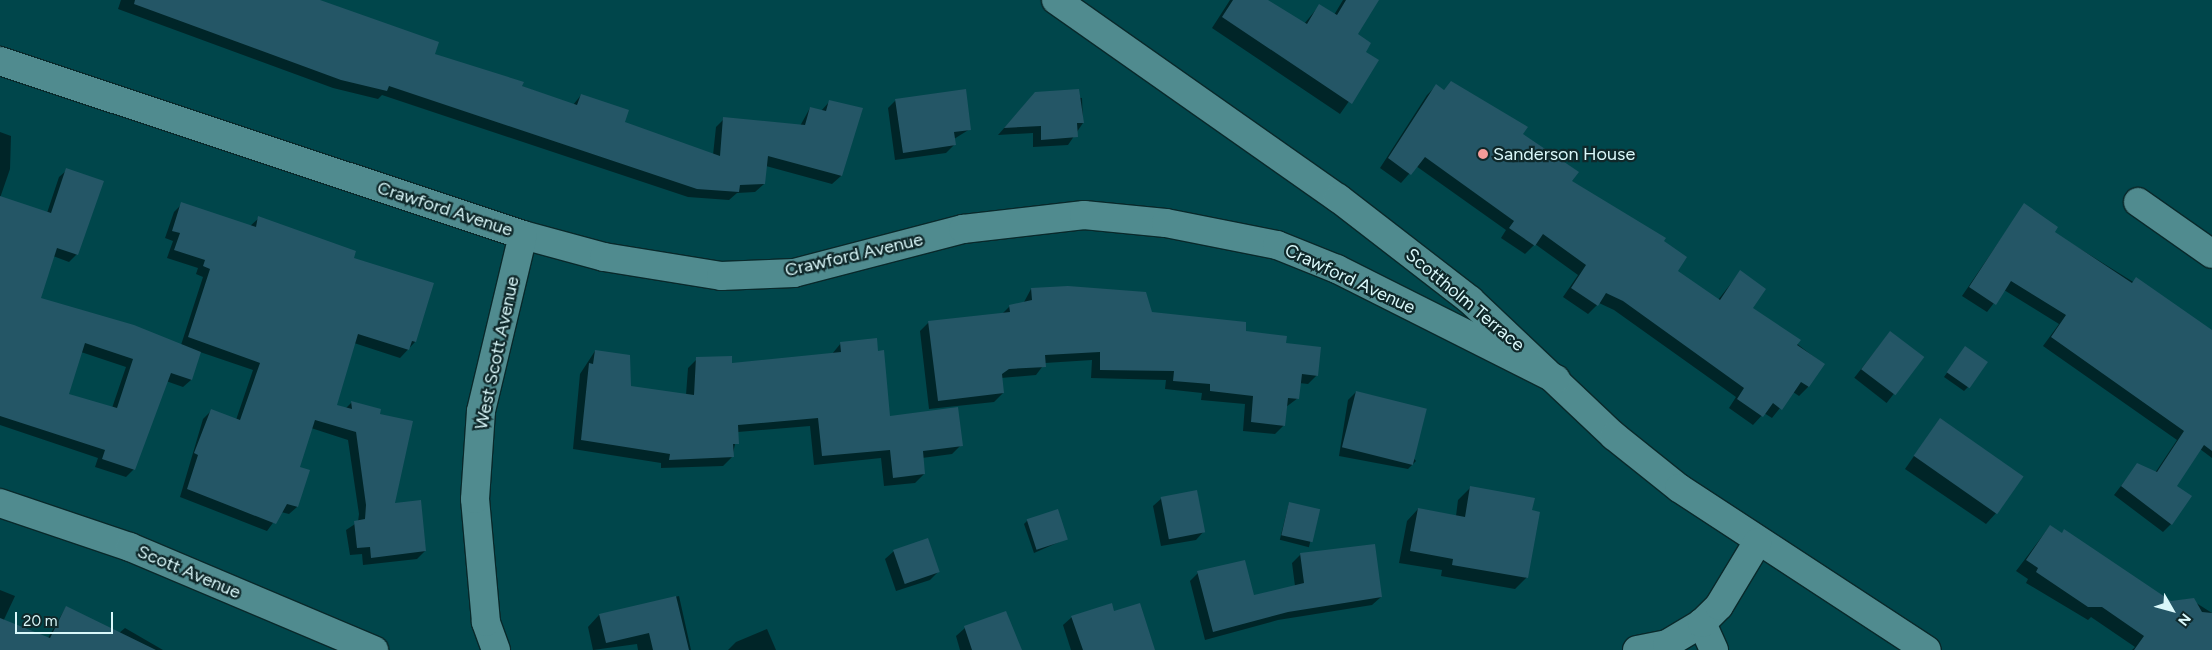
<!DOCTYPE html>
<style>
body{margin:0}
#map{position:relative;width:2212px;height:650px;overflow:hidden;background:#00464b;font-family:Figtree,sans-serif}
div>[style]{position:absolute}
[style*='--x']{left:calc(var(--x)*1px);top:calc(var(--y)*1px);width:calc(var(--w)*1px);rotate:calc(var(--a)*1deg)}
.shadow>*{inset:0;background:#0007;transform-origin:0 0}
.building>*{inset:0;background:#245666;transform-origin:0 0}
.roads{filter:drop-shadow(1px 0 #08292b) drop-shadow(-1px 0 #08292b) drop-shadow(0 1px #08292b) drop-shadow(0 -1px #08292b)}
.street>*{height:28px;margin:-14px;padding:0 14px;transform-origin:14px;border-radius:14px;background:#508b8f}
.dots>*{width:14px;height:14px;translate:-50% -50%;box-sizing:border-box;border:2px solid #0f282a;border-radius:50%}
span{translate:-50% -50%;white-space:nowrap;text-align:center;line-height:1.15;-webkit-text-stroke:4.5px #0f282a;paint-order:stroke}
.poi-label{font-size:18px;color:#daf8fa}
.left{translate:0 -50%;text-align:left}
.street-label{font-size:18px;color:#daf8fa}
.north{position:absolute;left:2147px;top:585px;width:50px;height:50px;-webkit-text-stroke:4px #0f282a;paint-order:stroke;rotate:128deg;font-size:14px;font-weight:700;line-height:20px;text-align:center;color:#daf8fa}
.north::after{content:'';display:block;margin:auto;width:18px;height:22px;background:#daf8fa;clip-path:polygon(50% 0,100% 100%,50% 72%,0 100%)}
.scale{position:absolute;left:15px;top:612px;width:98px;height:22px;box-sizing:border-box;border:2px solid #daf8fa;border-top:0;padding-left:6px;font-size:15px;line-height:18px;white-space:nowrap;color:#daf8fa;-webkit-text-stroke:4px #0f282a;paint-order:stroke}
</style>
<div id="map">
<div class="shadow">
<i style="clip-path:polygon(121px 0,316px 0,434px 54px,573px 105px,581px 95px,623px 122px,713px 155px,716px 127px,724px 119px,800px 126px,810px 108px,821px 111px,830px 101px,841px 176px,832px 184px,766px 166px,764px 184px,755px 192px,737px 193px,729px 200px,688px 197px,382px 95px,378px 99px,333px 88px,118px 9px)"></i>
<i style="clip-path:polygon(1230px 0,1266px 0,1304px 24px,1319px 6px,1334px 15px,1343px 0,1376px 0,1356px 35px,1364px 52px,1378px 60px,1340px 114px,1212px 28px)"></i>
<i style="clip-path:polygon(1452px 82px,1521px 135px,1571px 182px,1662px 242px,1676px 271px,1718px 300px,1740px 272px,1751px 308px,1823px 364px,1808px 387px,1799px 396px,1793px 392px,1772px 418px,1764px 413px,1753px 425px,1729px 408px,1736px 397px,1614px 310px,1599px 303px,1588px 314px,1563px 297px,1578px 275px,1535px 244px,1525px 254px,1501px 238px,1506px 230px,1416px 166px,1401px 183px,1380px 168px,1427px 95px,1436px 86px,1443px 91px)"></i>
<i style="clip-path:polygon(1035px 93px,1082px 98px,1083px 123px,1068px 145px,1033px 147px,1033px 133px,998px 135px)"></i>
<i style="clip-path:polygon(896px 100px,970px 129px,954px 139px,954px 145px,946px 153px,895px 160px,888px 108px)"></i>
<i style="clip-path:polygon(evenodd,0 132px,11px 136px,10px 169px,0 198px,47px 213px,59px 177px,67px 170px,77px 254px,69px 262px,53px 256px,39px 299px,181px 345px,203px 277px,196px 274px,198px 268px,167px 258px,173px 241px,165px 238px,174px 212px,182px 204px,250px 226px,259px 218px,352px 259px,415px 342px,400px 358px,354px 343px,336px 406px,346px 408px,352px 402px,394px 504px,425px 551px,417px 559px,363px 565px,362px 554px,350px 555px,346px 530px,358px 522px,359px 514px,348px 440px,311px 428px,298px 468px,297px 507px,289px 514px,281px 512px,267px 531px,180px 497px,203px 419px,211px 411px,236px 420px,253px 370px,200px 352px,191px 380px,183px 387px,166px 381px,134px 469px,126px 477px,95px 467px,98px 458px,0 425px,0 132px,81px 352px,126px 367px,112px 408px,67px 394px,81px 352px)"></i>
<i style="clip-path:polygon(2024px 205px,2053px 232px,2212px 331px,2212px 458px,2200px 449px,2175px 486px,2171px 524px,2163px 532px,2114px 495px,2137px 465px,2155px 473px,2177px 440px,2043px 346px,2059px 324px,2004px 290px,1987px 312px,1962px 296px)"></i>
<i style="clip-path:polygon(1031px 289px,1285px 344px,1317px 375px,1308px 384px,1299px 383px,1298px 398px,1286px 407px,1284px 425px,1275px 434px,1243px 431px,1245px 404px,1201px 400px,1202px 393px,1165px 389px,1166px 380px,1091px 378px,1092px 360px,1045px 363px,1036px 375px,1001px 378px,1003px 393px,994px 402px,929px 409px,920px 331px,929px 322px,1002px 314px,1010px 306px,1023px 304px)"></i>
<i style="left:1890px;top:332px;width:41px;height:58px;rotate:38deg"></i>
<i style="clip-path:polygon(841px 343px,889px 418px,961px 445px,952px 454px,922px 458px,924px 474px,915px 483px,884px 486px,881px 458px,814px 465px,810px 426px,738px 432px,732px 457px,723px 466px,661px 468px,661px 463px,573px 449px,580px 374px,595px 351px,629px 387px,686px 395px,688px 368px,697px 359px,731px 364px,832px 354px)"></i>
<i style="clip-path:polygon(1962px 352px,1968px 387px,1964px 391px,1944px 377px)"></i>
<i style="clip-path:polygon(1356px 392px,1416px 461px,1408px 469px,1339px 456px,1348px 400px)"></i>
<i style="clip-path:polygon(1940px 419px,1997px 512px,1986px 524px,1905px 469px)"></i>
<i style="clip-path:polygon(1470px 488px,1531px 511px,1527px 577px,1515px 589px,1441px 576px,1442px 570px,1399px 563px,1407px 521px,1418px 509px,1456px 516px,1458px 500px)"></i>
<i style="clip-path:polygon(1162px 498px,1204px 531px,1196px 540px,1161px 546px,1153px 506px)"></i>
<i style="left:1289px;top:503px;width:30px;height:38px;rotate:14deg"></i>
<i style="clip-path:polygon(1028px 520px,1066px 539px,1034px 553px,1024px 524px)"></i>
<i style="clip-path:polygon(2050px 526px,2170px 602px,2190px 599px,2212px 613px,2212px 650px,2132px 650px,2135px 647px,2091px 617px,2088px 620px,2026px 583px,2028px 579px,2016px 571px)"></i>
<i style="clip-path:polygon(894px 551px,938px 572px,930px 580px,896px 591px,885px 559px)"></i>
<i style="clip-path:polygon(1301px 554px,1381px 597px,1372px 605px,1278px 620px,1205px 640px,1190px 581px,1198px 573px,1253px 596px,1295px 586px,1292px 563px)"></i>
<i style="clip-path:polygon(0 590px,15px 596px,0 628px)"></i>
<i style="clip-path:polygon(679px 596px,691px 650px,638px 650px,637px 644px,593px 650px,588px 627px,599px 615px)"></i>
<i style="clip-path:polygon(66px 607px,119px 633px,125px 628px,163px 650px,41px 650px)"></i>
<i style="clip-path:polygon(1114px 612px,1150px 650px,1071px 650px,1063px 625px,1072px 617px)"></i>
<i style="clip-path:polygon(965px 628px,1021px 650px,960px 650px,956px 636px)"></i>
<i style="clip-path:polygon(767px 629px,776px 650px,728px 650px,736px 642px)"></i>
</div>
<div class="building">
<i style="clip-path:polygon(135px 0,320px 0,439px 42px,435px 54px,524px 82px,522px 86px,577px 105px,581px 94px,629px 110px,625px 122px,720px 156px,723px 117px,805px 125px,810px 107px,826px 111px,829px 100px,863px 108px,842px 176px,768px 156px,765px 184px,740px 185px,739px 192px,697px 189px,389px 86px,387px 91px,341px 80px,134px 4px)"></i>
<i style="clip-path:polygon(1233px 0,1268px 0,1307px 24px,1319px 4px,1337px 15px,1346px 0,1379px 0,1358px 34px,1371px 43px,1366px 52px,1379px 60px,1352px 104px,1222px 17px)"></i>
<i style="clip-path:polygon(1451px 81px,1528px 127px,1523px 134px,1579px 172px,1572px 181px,1666px 238px,1664px 241px,1687px 257px,1678px 271px,1720px 300px,1740px 270px,1766px 289px,1753px 308px,1801px 340px,1797px 345px,1825px 364px,1809px 387px,1801px 382px,1782px 410px,1773px 403px,1763px 417px,1737px 399px,1744px 388px,1623px 301px,1606px 293px,1598px 306px,1571px 288px,1586px 265px,1543px 234px,1535px 246px,1509px 228px,1514px 221px,1425px 157px,1411px 175px,1388px 158px,1436px 84px,1444px 90px)"></i>
<i style="clip-path:polygon(966px 89px,971px 130px,954px 132px,956px 145px,903px 153px,895px 99px)"></i>
<i style="clip-path:polygon(1079px 89px,1084px 123px,1077px 123px,1078px 137px,1041px 140px,1041px 126px,1004px 128px,1035px 92px)"></i>
<i style="clip-path:polygon(evenodd,66px 168px,104px 181px,78px 255px,57px 248px,41px 298px,134px 325px,201px 352px,192px 380px,171px 373px,135px 470px,102px 459px,105px 450px,0 416px,0 196px,51px 213px,66px 168px,85px 343px,133px 359px,117px 408px,69px 394px,85px 343px)"></i>
<i style="clip-path:polygon(181px 202px,256px 227px,258px 216px,356px 251px,354px 258px,434px 283px,416px 342px,412px 341px,409px 350px,358px 334px,337px 405px,352px 409px,351px 401px,381px 409px,380px 414px,413px 421px,395px 503px,421px 500px,426px 551px,371px 558px,370px 547px,357px 548px,354px 521px,365px 519px,366px 505px,356px 432px,315px 420px,300px 467px,310px 470px,298px 507px,287px 504px,276px 524px,187px 489px,198px 455px,194px 453px,211px 409px,240px 420px,260px 363px,188px 337px,210px 269px,203px 266px,205px 260px,174px 250px,180px 233px,172px 231px)"></i>
<i style="clip-path:polygon(2024px 203px,2058px 227px,2055px 232px,2132px 283px,2136px 277px,2212px 330px,2212px 451px,2204px 445px,2177px 486px,2192px 496px,2172px 525px,2121px 486px,2137px 463px,2157px 472px,2184px 431px,2051px 337px,2066px 315px,2011px 281px,1996px 305px,1969px 287px)"></i>
<i style="clip-path:polygon(1068px 286px,1146px 292px,1152px 312px,1246px 322px,1246px 331px,1287px 336px,1286px 343px,1321px 347px,1318px 376px,1302px 374px,1299px 399px,1288px 398px,1285px 426px,1251px 422px,1253px 396px,1210px 391px,1210px 384px,1173px 381px,1174px 371px,1100px 370px,1100px 352px,1045px 355px,1046px 367px,1009px 369px,1002px 374px,1004px 393px,938px 401px,928px 321px,1010px 312px,1009px 305px,1032px 300px,1031px 288px)"></i>
<i style="left:1890px;top:331px;width:43px;height:48px;rotate:37deg"></i>
<i style="clip-path:polygon(877px 338px,878px 351px,884px 350px,890px 416px,958px 407px,963px 446px,923px 451px,925px 474px,893px 478px,890px 450px,822px 456px,818px 418px,738px 425px,739px 444px,733px 444px,734px 457px,669px 460px,670px 454px,581px 440px,589px 363px,593px 364px,595px 350px,630px 355px,631px 386px,694px 395px,696px 357px,732px 356px,732px 363px,841px 352px,840px 342px)"></i>
<i style="left:1965px;top:346px;width:28px;height:32px;rotate:35deg"></i>
<i style="left:1356px;top:391px;width:73px;height:58px;rotate:14deg"></i>
<i style="left:1940px;top:418px;width:102px;height:46px;rotate:35deg"></i>
<i style="clip-path:polygon(1470px 486px,1535px 498px,1532px 510px,1540px 512px,1528px 578px,1452px 565px,1453px 559px,1410px 551px,1418px 508px,1465px 517px)"></i>
<i style="left:1197px;top:490px;width:43px;height:37px;rotate:79deg"></i>
<i style="left:1289px;top:502px;width:32px;height:34px;rotate:13deg"></i>
<i style="left:1058px;top:509px;width:32px;height:33px;rotate:72deg"></i>
<i style="clip-path:polygon(2050px 525px,2062px 533px,2064px 529px,2171px 601px,2194px 598px,2202px 612px,2212px 613px,2212px 650px,2134px 650px,2144px 636px,2102px 607px,2088px 607px,2036px 572px,2038px 568px,2026px 560px)"></i>
<i style="left:928px;top:538px;width:36px;height:37px;rotate:71deg"></i>
<i style="clip-path:polygon(1375px 544px,1382px 597px,1288px 612px,1213px 632px,1197px 571px,1245px 560px,1254px 595px,1304px 583px,1300px 553px)"></i>
<i style="clip-path:polygon(676px 596px,689px 650px,653px 650px,649px 633px,606px 643px,599px 614px)"></i>
<i style="clip-path:polygon(1112px 603px,1114px 611px,1140px 603px,1155px 650px,1083px 650px,1071px 616px)"></i>
<i style="clip-path:polygon(66px 606px,156px 650px,0 650px,0 618px,50px 638px)"></i>
<i style="clip-path:polygon(1006px 611px,1022px 650px,972px 650px,964px 626px)"></i>
</div>
<div class="roads">
<div class="street">
<i style="--x:1056;--y:0;--w:345;--a:35.1"></i>
<i style="--x:1338;--y:198;--w:167;--a:37.7"></i>
<i style="--x:1470;--y:300;--w:198;--a:43.4"></i>
<i style="--x:1614;--y:436;--w:83;--a:38.7"></i>
<i style="--x:1679;--y:488;--w:296;--a:33.2"></i>
<i style="--x:0;--y:61;--w:551;--a:18.4"></i>
<i style="--x:523;--y:235;--w:84;--a:15.2"></i>
<i style="--x:604;--y:257;--w:119;--a:9.2"></i>
<i style="--x:721;--y:276;--w:73;--a:-2.4"></i>
<i style="--x:794;--y:273;--w:175;--a:-14.6"></i>
<i style="--x:963;--y:229;--w:122;--a:-6.6"></i>
<i style="--x:1084;--y:215;--w:82;--a:5.6"></i>
<i style="--x:1166;--y:223;--w:113;--a:11.2"></i>
<i style="--x:1277;--y:245;--w:65;--a:21.8"></i>
<i style="--x:1337;--y:269;--w:245;--a:26.7"></i>
<i style="--x:2138;--y:202;--w:90;--a:35.1"></i>
<i style="--x:0;--y:503;--w:137;--a:18.7"></i>
<i style="--x:130;--y:547;--w:265;--a:22.9"></i>
<i style="--x:496;--y:650;--w:30;--a:-110"></i>
<i style="--x:486;--y:622;--w:123;--a:-95.1"></i>
<i style="--x:475;--y:499;--w:88;--a:-86.1"></i>
<i style="--x:481;--y:411;--w:181;--a:-76.6"></i>
<i style="--x:1637;--y:650;--w:31;--a:-11"></i>
<i style="--x:1667;--y:644;--w:41;--a:-31"></i>
<i style="--x:1714;--y:650;--w:30;--a:-114"></i>
<i style="--x:1702;--y:623;--w:24;--a:-45"></i>
<i style="--x:1719;--y:606;--w:74;--a:-58.9"></i>
</div>
</div>
<div class="dots">
<i style="left:1483px;top:154px;background:#f59b99"></i>
</div>
<div class="poi-label">
<span class="left" style="left:1493px;top:154px">Sanderson House</span>
</div>
<div class="street-label">
<span style="left:445px;top:209px;rotate:18deg">Crawford Avenue</span>
<span style="left:854px;top:255px;rotate:-13deg">Crawford Avenue</span>
<span style="left:1350px;top:279px;rotate:25deg">Crawford Avenue</span>
<span style="left:1465px;top:300px;rotate:40deg">Scottholm Terrace</span>
<span style="left:497px;top:353px;rotate:-78deg">West Scott Avenue</span>
<span style="left:189px;top:572px;rotate:23deg">Scott Avenue</span>
</div>
<div class="north">N</div>
<div class="scale">20 m</div>
</div>
